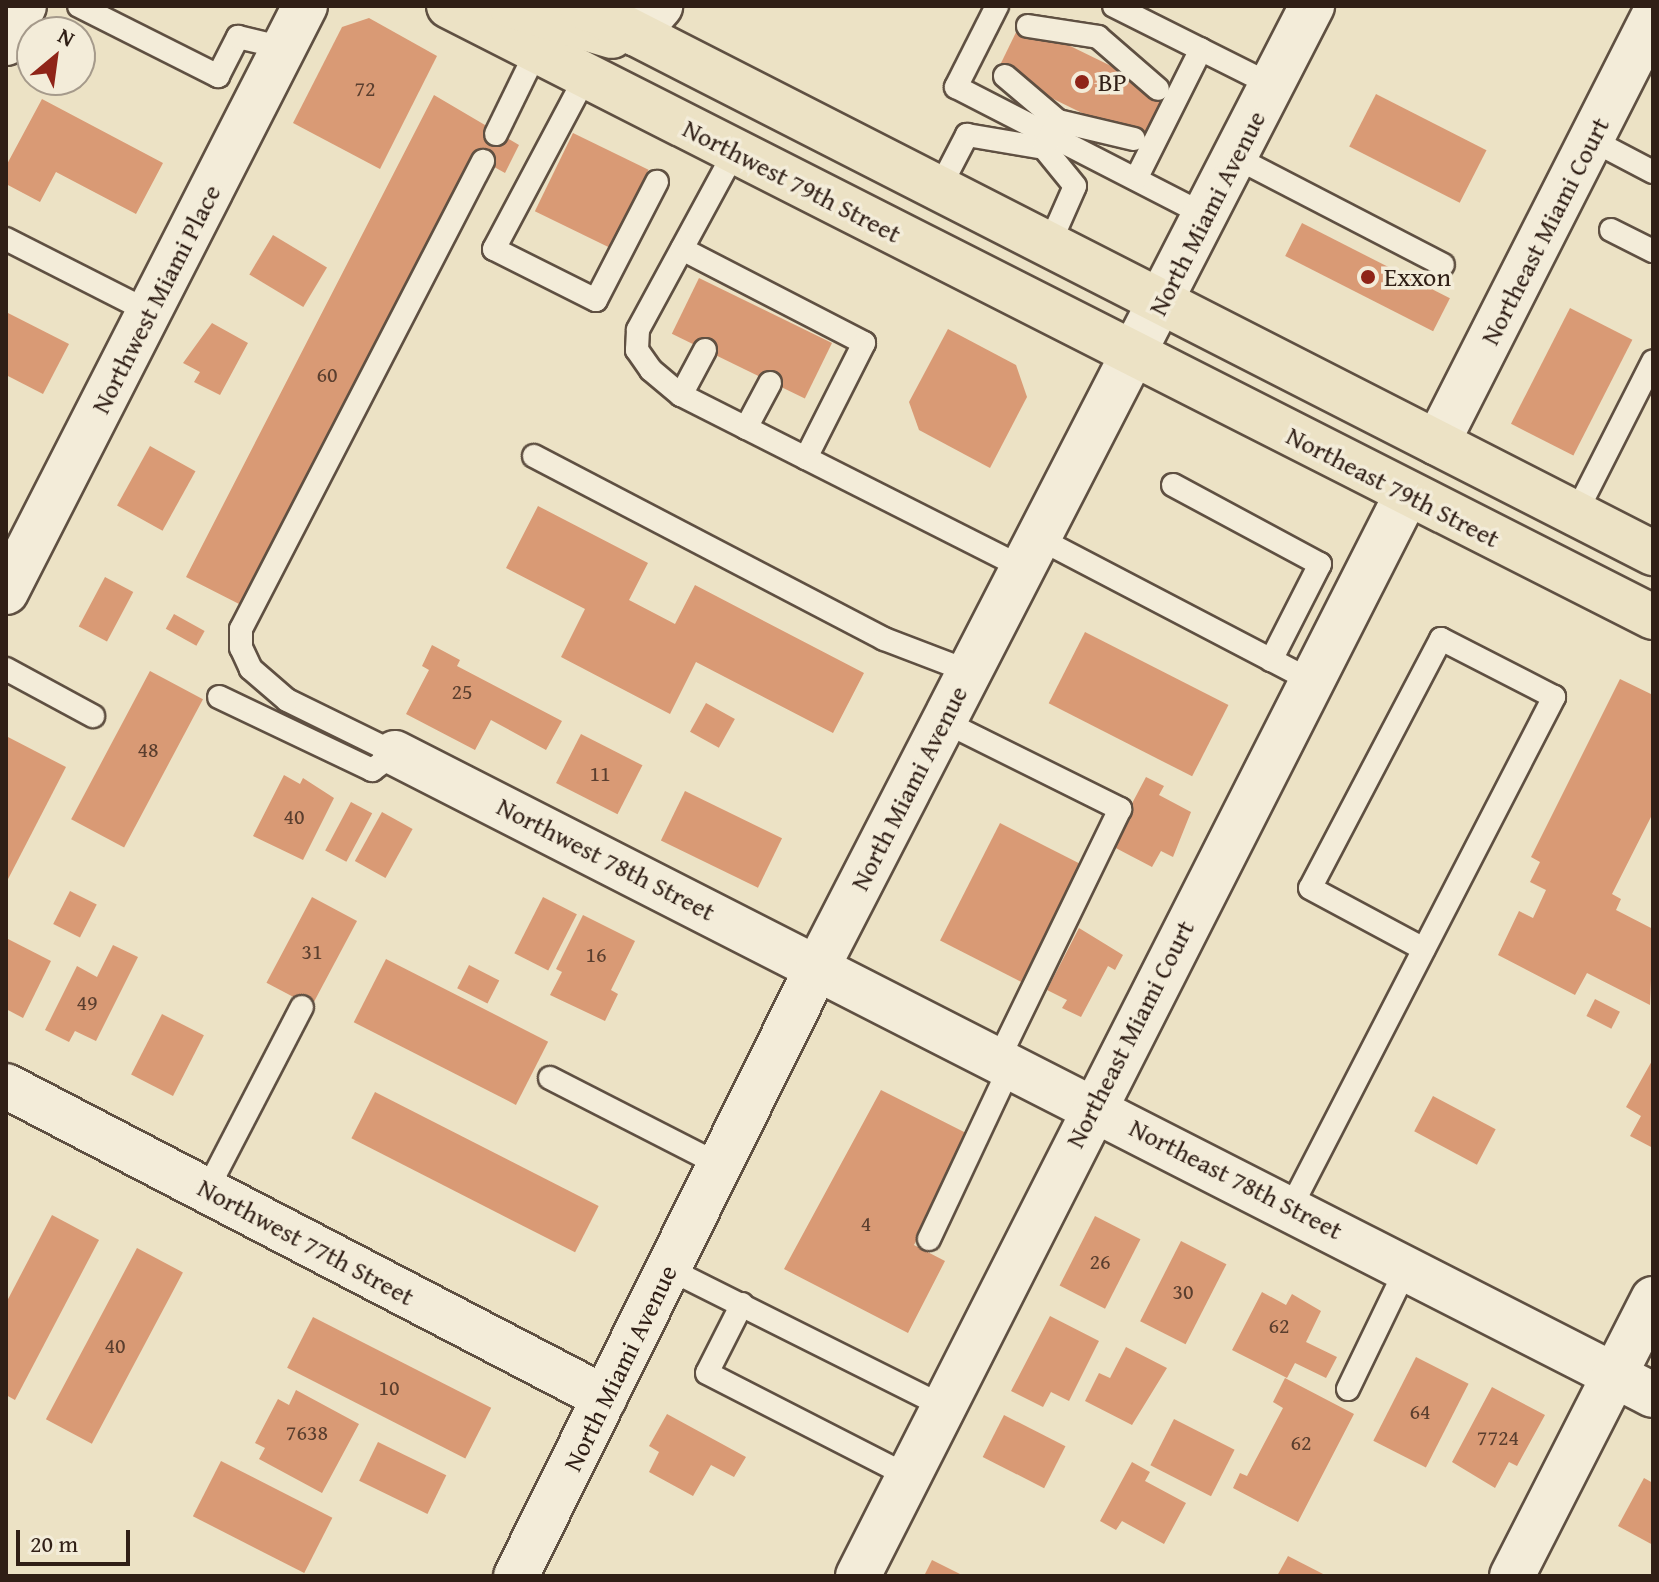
<!DOCTYPE html>
<style>
body{margin:0}
#map{position:relative;width:1659px;height:1582px;overflow:hidden;background:#ece2c5;font-family:"Gentium Book Plus",serif}
div>[style]{position:absolute}
[style*='--x']{left:calc(var(--x)*1px);top:calc(var(--y)*1px);width:calc(var(--w)*1px);rotate:calc(var(--a)*1deg)}
.building>*{inset:0;background:#d99a75;transform-origin:0 0}
.roads{filter:drop-shadow(2px 0 #5f5042) drop-shadow(-2px 0 #5f5042) drop-shadow(0 2px #5f5042) drop-shadow(0 -2px #5f5042)}
.service>*{height:22px;margin:-11px;padding:0 11px;transform-origin:11px;border-radius:11px;background:#f3ecd9}
.minor>*{height:44px;margin:-22px;padding:0 22px;transform-origin:22px;border-radius:22px;background:#f3ecd9}
.secondary>*{height:44px;margin:-22px;padding:0 22px;transform-origin:22px;border-radius:22px;background:#f3ecd9}
.primary>*{height:44px;margin:-22px;padding:0 22px;transform-origin:22px;border-radius:22px;background:#ece2c5}
.dots>*{width:22px;height:22px;translate:-50% -50%;box-sizing:border-box;border:4px solid #f3ecd9;border-radius:50%}
span{translate:-50% -50%;white-space:nowrap;text-align:center;line-height:1.15;-webkit-text-stroke:7px #f3ecd9;paint-order:stroke}
.number-label{font-size:22px;color:#5a3e2e}
.number-label span{-webkit-text-stroke-width:0}
.poi-label{font-size:26px;color:#301f16}
.left{translate:0 -50%;text-align:left}
.street-label{font-size:26px;color:#301f16}
.frame{position:absolute;inset:0;border:8px solid #301f16;pointer-events:none}
.north{position:absolute;left:16px;top:16px;width:80px;height:80px;box-sizing:border-box;background:#f3ecd9;border:2px solid #a59a8b;border-radius:50%;rotate:29deg;font-size:22px;font-weight:700;line-height:32px;text-align:center;color:#301f16}
.north::after{content:'';display:block;margin:auto;width:28px;height:36px;background:#8f2418;clip-path:polygon(50% 0,100% 100%,50% 72%,0 100%)}
.scale{position:absolute;left:16px;top:1530px;width:114px;height:36px;box-sizing:border-box;border:4px solid #301f16;border-top:0;padding-left:10px;font-size:24px;line-height:28px;white-space:nowrap;color:#301f16;-webkit-text-stroke:6px #f3ecd9;paint-order:stroke}
</style>
<div id="map">
<div class="building">
<i style="clip-path:polygon(369px 18px,437px 56px,380px 169px,293px 123px,342px 27px)"></i>
<i style="left:1021px;top:22px;width:167px;height:55px;rotate:26deg"></i>
<i style="left:1376px;top:94px;width:124px;height:59px;rotate:27deg"></i>
<i style="clip-path:polygon(434px 95px,519px 145px,505px 173px,476px 157px,245px 607px,186px 577px)"></i>
<i style="clip-path:polygon(42px 99px,163px 163px,136px 214px,56px 172px,40px 202px,6px 184px,6px 166px)"></i>
<i style="left:573px;top:133px;width:84px;height:87px;rotate:26deg"></i>
<i style="left:1302px;top:223px;width:166px;height:37px;rotate:27deg"></i>
<i style="left:273px;top:235px;width:63px;height:46px;rotate:31deg"></i>
<i style="left:699px;top:278px;width:148px;height:62px;rotate:26deg"></i>
<i style="left:1570px;top:308px;width:70px;height:130px;rotate:27deg"></i>
<i style="clip-path:polygon(6px 312px,69px 344px,43px 394px,6px 375px)"></i>
<i style="clip-path:polygon(212px 323px,248px 343px,220px 395px,194px 382px,200px 372px,183px 363px)"></i>
<i style="clip-path:polygon(948px 329px,1016px 365px,1027px 397px,990px 468px,919px 430px,909px 402px)"></i>
<i style="left:150px;top:446px;width:52px;height:68px;rotate:29deg"></i>
<i style="clip-path:polygon(538px 506px,648px 563px,629px 600px,675px 624px,695px 585px,864px 673px,833px 733px,696px 662px,670px 714px,561px 657px,585px 609px,506px 568px)"></i>
<i style="left:105px;top:577px;width:32px;height:56px;rotate:28deg"></i>
<i style="left:174px;top:614px;width:35px;height:17px;rotate:29deg"></i>
<i style="left:1085px;top:632px;width:161px;height:80px;rotate:27deg"></i>
<i style="clip-path:polygon(432px 645px,460px 660px,457px 666px,562px 721px,546px 750px,491px 720px,475px 750px,406px 714px,429px 670px,422px 666px)"></i>
<i style="left:150px;top:671px;width:60px;height:168px;rotate:28deg"></i>
<i style="clip-path:polygon(1620px 679px,1653px 695px,1653px 813px,1612px 894px,1621px 899px,1616px 910px,1653px 929px,1650px 1005px,1587px 973px,1575px 995px,1498px 955px,1519px 911px,1533px 918px,1546px 890px,1530px 882px,1540px 862px,1531px 857px)"></i>
<i style="left:706px;top:703px;width:33px;height:33px;rotate:29deg"></i>
<i style="left:581px;top:734px;width:69px;height:55px;rotate:27deg"></i>
<i style="clip-path:polygon(6px 736px,66px 767px,6px 883px)"></i>
<i style="clip-path:polygon(284px 775px,300px 784px,303px 778px,334px 798px,303px 860px,253px 836px)"></i>
<i style="clip-path:polygon(1146px 777px,1164px 786px,1159px 795px,1191px 812px,1173px 857px,1161px 851px,1152px 867px,1110px 845px)"></i>
<i style="left:685px;top:791px;width:108px;height:55px;rotate:26deg"></i>
<i style="left:351px;top:802px;width:24px;height:55px;rotate:28deg"></i>
<i style="left:382px;top:812px;width:35px;height:56px;rotate:29deg"></i>
<i style="left:1000px;top:823px;width:97px;height:132px;rotate:27deg"></i>
<i style="left:70px;top:891px;width:30px;height:37px;rotate:27deg"></i>
<i style="left:312px;top:897px;width:51px;height:97px;rotate:28deg"></i>
<i style="left:543px;top:897px;width:38px;height:63px;rotate:27deg"></i>
<i style="clip-path:polygon(583px 915px,635px 941px,611px 990px,618px 994px,605px 1021px,550px 995px,562px 972px,556px 969px)"></i>
<i style="clip-path:polygon(1079px 928px,1123px 955px,1115px 970px,1108px 966px,1081px 1017px,1062px 1008px,1067px 1000px,1047px 990px)"></i>
<i style="clip-path:polygon(6px 938px,51px 961px,23px 1018px,6px 1009px)"></i>
<i style="clip-path:polygon(113px 945px,138px 957px,96px 1041px,75px 1031px,69px 1042px,45px 1030px,77px 966px,97px 977px)"></i>
<i style="left:386px;top:959px;width:182px;height:71px;rotate:27deg"></i>
<i style="left:469px;top:965px;width:34px;height:26px;rotate:27deg"></i>
<i style="left:1595px;top:999px;width:28px;height:19px;rotate:27deg"></i>
<i style="left:162px;top:1014px;width:47px;height:68px;rotate:27deg"></i>
<i style="clip-path:polygon(1653px 1059px,1653px 1148px,1630px 1136px,1641px 1116px,1626px 1107px)"></i>
<i style="clip-path:polygon(881px 1090px,970px 1135px,914px 1245px,945px 1261px,908px 1333px,784px 1269px)"></i>
<i style="left:375px;top:1092px;width:251px;height:52px;rotate:27deg"></i>
<i style="left:1433px;top:1096px;width:71px;height:40px;rotate:28deg"></i>
<i style="clip-path:polygon(52px 1215px,99px 1240px,15px 1400px,6px 1395px,6px 1303px)"></i>
<i style="left:1095px;top:1216px;width:51px;height:78px;rotate:27deg"></i>
<i style="left:1181px;top:1241px;width:51px;height:90px;rotate:27deg"></i>
<i style="left:137px;top:1248px;width:52px;height:194px;rotate:28deg"></i>
<i style="clip-path:polygon(1262px 1292px,1286px 1305px,1292px 1294px,1321px 1311px,1306px 1342px,1337px 1357px,1326px 1378px,1295px 1363px,1287px 1378px,1232px 1350px)"></i>
<i style="clip-path:polygon(1050px 1316px,1099px 1341px,1069px 1401px,1051px 1392px,1043px 1407px,1011px 1391px)"></i>
<i style="left:313px;top:1317px;width:200px;height:57px;rotate:27deg"></i>
<i style="clip-path:polygon(1126px 1347px,1167px 1368px,1132px 1425px,1085px 1401px,1099px 1373px,1110px 1378px)"></i>
<i style="left:1416px;top:1357px;width:59px;height:94px;rotate:27deg"></i>
<i style="clip-path:polygon(1285px 1378px,1354px 1414px,1298px 1522px,1233px 1488px,1240px 1473px,1247px 1476px,1283px 1408px,1273px 1402px)"></i>
<i style="clip-path:polygon(1492px 1387px,1545px 1415px,1517px 1466px,1509px 1462px,1495px 1488px,1452px 1462px)"></i>
<i style="clip-path:polygon(296px 1390px,359px 1424px,322px 1493px,259px 1459px,265px 1448px,255px 1443px,278px 1399px,289px 1405px)"></i>
<i style="clip-path:polygon(667px 1414px,746px 1457px,734px 1477px,711px 1465px,693px 1496px,649px 1472px,659px 1452px,649px 1446px)"></i>
<i style="left:1004px;top:1415px;width:69px;height:47px;rotate:27deg"></i>
<i style="left:1174px;top:1419px;width:68px;height:52px;rotate:27deg"></i>
<i style="left:378px;top:1442px;width:76px;height:43px;rotate:26deg"></i>
<i style="left:221px;top:1461px;width:125px;height:62px;rotate:27deg"></i>
<i style="clip-path:polygon(1132px 1462px,1150px 1472px,1145px 1481px,1186px 1503px,1164px 1544px,1122px 1521px,1116px 1530px,1100px 1521px)"></i>
<i style="clip-path:polygon(1644px 1478px,1653px 1483px,1653px 1545px,1618px 1526px)"></i>
<i style="clip-path:polygon(1288px 1556px,1327px 1576px,1277px 1576px)"></i>
<i style="clip-path:polygon(932px 1560px,964px 1576px,924px 1576px)"></i>
</div>
<div class="roads">
<div class="service">
<i style="--x:79;--y:6;--w:156;--a:26.7"></i>
<i style="--x:218;--y:76;--w:44;--a:-62.9"></i>
<i style="--x:238;--y:37;--w:47;--a:13.4"></i>
<i style="--x:997;--y:6;--w:91;--a:116.8"></i>
<i style="--x:956;--y:87;--w:280;--a:27.2"></i>
<i style="--x:1114;--y:6;--w:177;--a:26.6"></i>
<i style="--x:1028;--y:26;--w:71;--a:8.9"></i>
<i style="--x:1098;--y:37;--w:79;--a:40.9"></i>
<i style="--x:586;--y:76;--w:196;--a:118"></i>
<i style="--x:494;--y:249;--w:114;--a:26.6"></i>
<i style="--x:596;--y:300;--w:133;--a:-62.7"></i>
<i style="--x:1005;--y:76;--w:70;--a:40.3"></i>
<i style="--x:1058;--y:121;--w:78;--a:13.3"></i>
<i style="--x:496;--y:134;--w:93;--a:-64"></i>
<i style="--x:1590;--y:139;--w:71;--a:27.6"></i>
<i style="--x:735;--y:151;--w:204;--a:118.5"></i>
<i style="--x:638;--y:330;--w:20;--a:93"></i>
<i style="--x:637;--y:350;--w:24;--a:55"></i>
<i style="--x:651;--y:370;--w:39;--a:40"></i>
<i style="--x:681;--y:395;--w:384;--a:26.8"></i>
<i style="--x:1235;--y:157;--w:234;--a:27.4"></i>
<i style="--x:1136;--y:179;--w:145;--a:-63.4"></i>
<i style="--x:939;--y:189;--w:61;--a:-62.6"></i>
<i style="--x:967;--y:135;--w:78;--a:9.6"></i>
<i style="--x:1611;--y:230;--w:47;--a:26.6"></i>
<i style="--x:6;--y:239;--w:161;--a:26.9"></i>
<i style="--x:1049;--y:245;--w:64;--a:-66.2"></i>
<i style="--x:1075;--y:186;--w:49;--a:-129.2"></i>
<i style="--x:1044;--y:148;--w:30;--a:-62"></i>
<i style="--x:682;--y:249;--w:205;--a:27.3"></i>
<i style="--x:864;--y:343;--w:129;--a:116.8"></i>
<i style="--x:681;--y:395;--w:51;--a:-61.9"></i>
<i style="--x:746;--y:428;--w:51;--a:-61.9"></i>
<i style="--x:534;--y:456;--w:395;--a:27.6"></i>
<i style="--x:884;--y:639;--w:90;--a:20.9"></i>
<i style="--x:1173;--y:485;--w:167;--a:28.3"></i>
<i style="--x:1320;--y:564;--w:108;--a:117"></i>
<i style="--x:1576;--y:513;--w:170;--a:-63.1"></i>
<i style="--x:1040;--y:539;--w:305;--a:27.6"></i>
<i style="--x:6;--y:669;--w:99;--a:28.4"></i>
<i style="--x:219;--y:697;--w:170;--a:25.5"></i>
<i style="--x:372;--y:770;--w:29;--a:-36"></i>
<i style="--x:395;--y:753;--w:120;--a:-153.9"></i>
<i style="--x:287;--y:700;--w:48;--a:-139.3"></i>
<i style="--x:251;--y:669;--w:23;--a:-115"></i>
<i style="--x:241;--y:648;--w:19;--a:-90"></i>
<i style="--x:241;--y:629;--w:527;--a:-62.66"></i>
<i style="--x:943;--y:721;--w:198;--a:26.4"></i>
<i style="--x:1120;--y:809;--w:277;--a:115.9"></i>
<i style="--x:550;--y:1078;--w:191;--a:27.1"></i>
<i style="--x:207;--y:1190;--w:206;--a:-62.6"></i>
<i style="--x:1291;--y:1207;--w:574;--a:-62.72"></i>
<i style="--x:1554;--y:697;--w:127;--a:-152.8"></i>
<i style="--x:1441;--y:639;--w:281;--a:117.7"></i>
<i style="--x:1310;--y:888;--w:129;--a:28.2"></i>
<i style="--x:929;--y:1239;--w:192;--a:-64.8"></i>
<i style="--x:669;--y:1269;--w:306;--a:26.6"></i>
<i style="--x:742;--y:1304;--w:77;--a:116.9"></i>
<i style="--x:707;--y:1373;--w:226;--a:27.1"></i>
<i style="--x:1348;--y:1389;--w:136;--a:-64.2"></i>
</div>
<div class="minor">
<i style="--x:636;--y:34;--w:37;--a:-49"></i>
<i style="--x:6;--y:43;--w:41;--a:-64.1"></i>
<i style="--x:1437;--y:443;--w:477;--a:-63.1"></i>
<i style="--x:6;--y:592;--w:658;--a:-62.97"></i>
<i style="--x:395;--y:753;--w:1412;--a:27.04"></i>
<i style="--x:6;--y:1086;--w:675;--a:27.51"></i>
<i style="--x:858;--y:1576;--w:1213;--a:-63.1"></i>
<i style="--x:1512;--y:1576;--w:311;--a:-63"></i>
</div>
<div class="secondary">
<i style="--x:516;--y:1576;--w:681;--a:-63.66"></i>
<i style="--x:818;--y:966;--w:1080;--a:-62.77"></i>
</div>
<div class="primary">
<i style="--x:449;--y:6;--w:1350;--a:26.91"></i>
<i style="--x:511;--y:6;--w:105;--a:16.5"></i>
<i style="--x:582;--y:6;--w:1203;--a:27.06"></i>
</div>
</div>
<div class="dots">
<i style="left:1082px;top:82px;background:#8f2418"></i>
<i style="left:1368px;top:277px;background:#8f2418"></i>
</div>
<div class="number-label">
<span style="left:365px;top:89px">72</span>
<span style="left:327px;top:375px">60</span>
<span style="left:462px;top:692px">25</span>
<span style="left:148px;top:750px">48</span>
<span style="left:600px;top:774px">11</span>
<span style="left:294px;top:817px">40</span>
<span style="left:312px;top:952px">31</span>
<span style="left:596px;top:955px">16</span>
<span style="left:87px;top:1003px">49</span>
<span style="left:866px;top:1224px">4</span>
<span style="left:1100px;top:1262px">26</span>
<span style="left:1183px;top:1292px">30</span>
<span style="left:1279px;top:1326px">62</span>
<span style="left:115px;top:1346px">40</span>
<span style="left:389px;top:1388px">10</span>
<span style="left:1420px;top:1412px">64</span>
<span style="left:307px;top:1433px">7638</span>
<span style="left:1498px;top:1438px">7724</span>
<span style="left:1301px;top:1443px">62</span>
</div>
<div class="poi-label">
<span class="left" style="left:1098px;top:82px">BP</span>
<span class="left" style="left:1384px;top:277px">Exxon</span>
</div>
<div class="street-label">
<span style="left:792px;top:181px;rotate:27deg">Northwest 79th Street</span>
<span style="left:1207px;top:213px;rotate:-63deg">North Miami Avenue</span>
<span style="left:1545px;top:231px;rotate:-63deg">Northeast Miami Court</span>
<span style="left:156px;top:299px;rotate:-63deg">Northwest Miami Place</span>
<span style="left:1393px;top:487px;rotate:27deg">Northeast 79th Street</span>
<span style="left:909px;top:788px;rotate:-63deg">North Miami Avenue</span>
<span style="left:606px;top:859px;rotate:27deg">Northwest 78th Street</span>
<span style="left:1130px;top:1034px;rotate:-63deg">Northeast Miami Court</span>
<span style="left:1236px;top:1179px;rotate:27deg">Northeast 78th Street</span>
<span style="left:306px;top:1242px;rotate:28deg">Northwest 77th Street</span>
<span style="left:620px;top:1368px;rotate:-64deg">North Miami Avenue</span>
</div>
<div class="frame"></div>
<div class="north">N</div>
<div class="scale">20 m</div>
</div>
